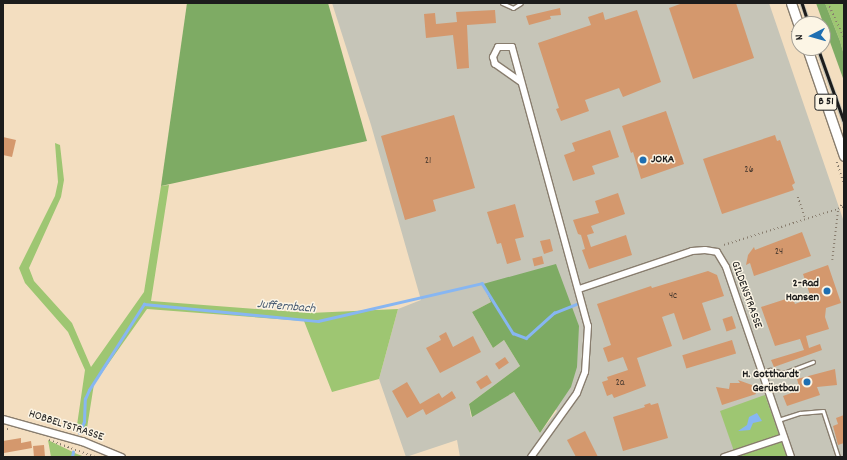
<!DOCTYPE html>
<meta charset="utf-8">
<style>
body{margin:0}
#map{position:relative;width:847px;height:460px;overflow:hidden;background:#f3dec0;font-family:Dekko,sans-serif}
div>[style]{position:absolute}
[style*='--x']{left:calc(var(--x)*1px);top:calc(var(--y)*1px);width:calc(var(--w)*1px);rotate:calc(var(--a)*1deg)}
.industrial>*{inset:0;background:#c6c5b8}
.green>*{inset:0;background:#9ec672}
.forest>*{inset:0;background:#7eab64}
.water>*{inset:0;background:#87b6f2}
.stream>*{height:2.5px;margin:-1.25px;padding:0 1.25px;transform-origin:1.25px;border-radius:1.25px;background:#87b6f2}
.building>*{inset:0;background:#d4986d;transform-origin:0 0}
.path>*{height:1.5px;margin-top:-0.75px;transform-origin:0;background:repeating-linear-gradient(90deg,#887d6e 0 1px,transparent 0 4px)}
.roads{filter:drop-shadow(1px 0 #887d6e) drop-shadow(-1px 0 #887d6e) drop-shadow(0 1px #887d6e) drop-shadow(0 -1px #887d6e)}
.service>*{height:3px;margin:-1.5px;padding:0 1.5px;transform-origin:1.5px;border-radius:1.5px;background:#fff}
.minor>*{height:6px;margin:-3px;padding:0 3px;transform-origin:3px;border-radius:3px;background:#fff}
.tertiary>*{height:7px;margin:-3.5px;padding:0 3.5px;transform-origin:3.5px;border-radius:3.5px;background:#fff}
.primary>*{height:9px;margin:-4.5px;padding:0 4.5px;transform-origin:4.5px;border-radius:4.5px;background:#fff}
.rail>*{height:2.5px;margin:-1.25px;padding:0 1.25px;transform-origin:1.25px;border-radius:1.25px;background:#1c1c1c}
.dots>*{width:11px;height:11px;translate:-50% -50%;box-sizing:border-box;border:2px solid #fcf5e5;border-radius:50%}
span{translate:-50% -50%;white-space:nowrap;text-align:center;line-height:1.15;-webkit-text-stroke:3px #fcf5e5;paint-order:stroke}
.number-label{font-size:10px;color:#4a3b30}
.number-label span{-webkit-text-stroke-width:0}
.shield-label span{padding:1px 3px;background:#fcf5e5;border:1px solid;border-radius:3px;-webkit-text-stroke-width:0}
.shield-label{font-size:11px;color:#1c1c1c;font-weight:700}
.poi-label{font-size:12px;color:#1c1c1c;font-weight:700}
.left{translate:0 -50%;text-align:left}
.right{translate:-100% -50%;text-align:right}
.street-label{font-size:12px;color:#1c1c1c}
.water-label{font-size:13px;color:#475a72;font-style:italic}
.frame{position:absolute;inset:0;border:4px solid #1c1c1c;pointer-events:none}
.north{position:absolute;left:791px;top:16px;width:40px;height:40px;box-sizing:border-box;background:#fcf5e5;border:1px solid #a29e95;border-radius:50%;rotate:264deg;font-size:11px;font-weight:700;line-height:16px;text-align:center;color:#1c1c1c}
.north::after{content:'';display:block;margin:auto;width:14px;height:18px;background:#1f6fb2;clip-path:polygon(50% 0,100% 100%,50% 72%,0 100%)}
</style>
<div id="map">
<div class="industrial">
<i style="clip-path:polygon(evenodd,332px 3px,769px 3px,844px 222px,844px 457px,460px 457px,457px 440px,406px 457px,379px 379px,398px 309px,421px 300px,371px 125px,332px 3px,491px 302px,557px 411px,540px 433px,514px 392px,471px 417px,469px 404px,520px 366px,504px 340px,493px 348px,472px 312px,491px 302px)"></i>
<i style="clip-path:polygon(799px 3px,804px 3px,812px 24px,807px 24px)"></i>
<i style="clip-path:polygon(815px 48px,820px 48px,844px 114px,844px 129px)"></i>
</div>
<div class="green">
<i style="clip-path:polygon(825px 3px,844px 3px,844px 55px,840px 41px)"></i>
<i style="clip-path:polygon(55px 143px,60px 145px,64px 180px,61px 197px,29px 268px,34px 281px,72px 323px,91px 367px,144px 292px,161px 186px,169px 185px,151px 301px,310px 313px,398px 309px,379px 379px,332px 392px,304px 321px,147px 309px,94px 384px,87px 428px,77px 425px,85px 370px,68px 332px,25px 283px,19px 268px,55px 196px,58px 182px)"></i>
<i style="clip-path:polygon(765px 395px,787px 457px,736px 457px,720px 411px)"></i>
<i style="clip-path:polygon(48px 440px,77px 454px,85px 457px,51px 457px)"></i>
</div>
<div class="forest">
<i style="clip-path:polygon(187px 3px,328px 3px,367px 141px,161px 186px)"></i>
<i style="clip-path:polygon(816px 3px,825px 3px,840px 41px,844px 55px,844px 81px)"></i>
<i style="clip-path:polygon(556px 264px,579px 326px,577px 367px,571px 387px,540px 433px,514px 392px,472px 417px,469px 404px,520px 366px,504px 340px,493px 348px,472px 312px,491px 302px,483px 284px)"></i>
</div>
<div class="water">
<i style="clip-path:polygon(757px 413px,762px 421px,753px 423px,750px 430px,738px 431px,747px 425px,749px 417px)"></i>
</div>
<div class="stream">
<i style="--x:79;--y:433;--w:12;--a:-66"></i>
<i style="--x:84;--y:422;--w:23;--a:-88"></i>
<i style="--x:85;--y:399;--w:10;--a:-66"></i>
<i style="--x:89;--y:390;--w:102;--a:-57.4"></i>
<i style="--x:144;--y:304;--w:175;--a:5.6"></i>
<i style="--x:318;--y:321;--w:168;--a:-13"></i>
<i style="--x:482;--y:283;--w:59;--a:58.2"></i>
<i style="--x:513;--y:333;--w:14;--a:21"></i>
<i style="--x:526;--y:338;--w:38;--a:-42"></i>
<i style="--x:554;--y:313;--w:24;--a:-22"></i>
<i style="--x:72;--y:457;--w:5;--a:-79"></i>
</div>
<div class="building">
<i style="clip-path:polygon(683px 3px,736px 3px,754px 58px,693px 79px,669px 8px)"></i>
<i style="clip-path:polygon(560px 8px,561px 15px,550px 16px,551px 19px,529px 25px,526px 16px)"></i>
<i style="clip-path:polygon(495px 10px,496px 23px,467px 25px,469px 68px,457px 69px,453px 35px,426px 38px,424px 14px,435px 13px,436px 24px,457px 22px,456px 12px)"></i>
<i style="clip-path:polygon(637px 10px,661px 82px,623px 97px,619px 88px,585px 100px,589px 111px,561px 121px,556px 109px,559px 108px,538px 43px,591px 25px,588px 17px,603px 12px,605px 20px)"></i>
<i style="clip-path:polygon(666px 111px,684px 164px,641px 179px,633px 152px,631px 153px,622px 126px)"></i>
<i style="clip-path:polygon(454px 115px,475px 188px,433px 200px,436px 211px,405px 220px,381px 136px)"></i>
<i style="clip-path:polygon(610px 130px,619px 157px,592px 166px,595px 174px,573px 181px,564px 155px,575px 151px,572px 143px)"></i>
<i style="clip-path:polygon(775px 135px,777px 141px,780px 140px,795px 183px,792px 185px,794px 190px,722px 214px,703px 159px)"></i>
<i style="clip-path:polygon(3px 137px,16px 140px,12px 157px,3px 155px)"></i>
<i style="clip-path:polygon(618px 193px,625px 214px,591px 226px,594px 233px,587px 235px,591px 247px,626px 235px,632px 255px,589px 269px,582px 250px,585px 249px,581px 235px,578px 234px,573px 220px,599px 213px,595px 201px)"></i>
<i style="clip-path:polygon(515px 204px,524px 237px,515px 239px,521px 260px,507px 264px,501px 243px,497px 244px,487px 212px)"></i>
<i style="clip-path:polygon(802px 232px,811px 256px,754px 276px,750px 263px,746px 265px,748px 255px,754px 247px,755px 250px)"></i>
<i style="clip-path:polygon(550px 239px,553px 251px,544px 254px,540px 241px)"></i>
<i style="left:542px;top:256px;width:8px;height:10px;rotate:76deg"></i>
<i style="clip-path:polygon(828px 265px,841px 303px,826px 308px,825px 317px,829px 329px,806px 336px,809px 348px,820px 344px,822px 350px,774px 367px,771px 360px,804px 350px,800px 339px,775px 346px,761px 307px,792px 297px,795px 304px,811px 298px,803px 274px)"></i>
<i style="clip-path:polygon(708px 271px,717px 275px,724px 296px,702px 303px,711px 330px,683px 340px,674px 313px,662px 317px,672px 346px,637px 358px,646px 386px,614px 398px,612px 394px,607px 396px,602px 382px,608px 380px,607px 377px,628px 370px,623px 357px,608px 362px,603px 348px,611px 345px,597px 304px,651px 286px,652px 288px)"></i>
<i style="left:732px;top:316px;width:13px;height:10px;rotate:72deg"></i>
<i style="clip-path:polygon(446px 332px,453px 347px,473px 336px,481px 352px,440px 373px,426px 348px,441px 340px,439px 336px)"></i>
<i style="left:732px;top:340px;width:14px;height:52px;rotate:73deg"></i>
<i style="left:505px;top:357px;width:7px;height:12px;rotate:56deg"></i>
<i style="clip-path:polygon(835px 369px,837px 385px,817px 387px,820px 395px,787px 406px,783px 396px,800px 390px,797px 379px)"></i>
<i style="left:487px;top:375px;width:9px;height:13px;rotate:58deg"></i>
<i style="clip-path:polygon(738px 380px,752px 385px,756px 394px,722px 405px,716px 387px,729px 389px,730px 383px,740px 383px)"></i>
<i style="clip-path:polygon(407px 382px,420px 404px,439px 393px,442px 398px,452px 391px,456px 398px,426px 415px,423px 409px,407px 418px,392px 391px)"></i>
<i style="clip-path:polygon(650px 403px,651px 405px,658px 403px,668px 438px,623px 451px,613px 417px,645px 407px,644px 405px)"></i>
<i style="clip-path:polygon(844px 415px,844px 443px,838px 445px,833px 426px,838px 424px,836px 418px)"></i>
<i style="clip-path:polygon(585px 431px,598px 457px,576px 457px,567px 440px)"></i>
<i style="clip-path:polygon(21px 438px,21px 443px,31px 441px,32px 448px,4px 453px,3px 441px)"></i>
<i style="left:44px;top:445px;width:11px;height:11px;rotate:85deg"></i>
</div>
<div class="path">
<i style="--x:828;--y:3;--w:38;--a:65"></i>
<i style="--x:792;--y:31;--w:20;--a:70"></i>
<i style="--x:837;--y:162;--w:22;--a:72"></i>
<i style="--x:798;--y:197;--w:24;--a:71"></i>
<i style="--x:724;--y:245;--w:126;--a:-17.6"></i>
<i style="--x:832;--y:260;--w:51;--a:-83.3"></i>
<i style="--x:838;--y:209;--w:9;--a:-49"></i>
<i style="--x:3;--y:428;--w:8;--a:14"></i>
<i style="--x:49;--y:440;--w:49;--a:20.3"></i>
</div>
<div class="roads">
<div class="service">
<i style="--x:502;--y:3;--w:12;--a:24"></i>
<i style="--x:513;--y:8;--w:9;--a:-32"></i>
<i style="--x:762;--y:373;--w:9;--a:-21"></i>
<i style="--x:770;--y:370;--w:14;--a:12"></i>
<i style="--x:784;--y:373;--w:31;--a:-21"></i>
<i style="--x:778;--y:420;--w:23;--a:-18"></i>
<i style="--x:800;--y:413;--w:23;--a:-5"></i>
<i style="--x:823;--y:411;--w:48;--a:71.9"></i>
</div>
<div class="minor">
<i style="--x:521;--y:82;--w:32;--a:-145"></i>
<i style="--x:495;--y:64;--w:7;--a:-106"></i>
<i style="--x:493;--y:57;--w:11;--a:-63"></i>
<i style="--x:498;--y:47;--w:14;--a:0"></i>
<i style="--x:512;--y:47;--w:289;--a:74.8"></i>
<i style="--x:588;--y:326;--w:46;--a:93.7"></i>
<i style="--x:585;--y:372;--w:22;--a:111"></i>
<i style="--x:577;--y:393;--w:79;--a:125.7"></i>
<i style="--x:579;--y:289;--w:119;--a:-18.6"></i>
<i style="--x:692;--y:251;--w:13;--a:-4"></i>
<i style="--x:705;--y:250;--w:12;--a:9"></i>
<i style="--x:717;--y:252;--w:17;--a:59"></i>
<i style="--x:726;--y:267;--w:201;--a:71.1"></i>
<i style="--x:724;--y:457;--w:63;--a:-18.4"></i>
</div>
<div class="tertiary">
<i style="--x:3;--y:419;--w:82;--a:15.6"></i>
<i style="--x:82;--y:441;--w:42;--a:22.3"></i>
</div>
<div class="primary">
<i style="--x:791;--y:3;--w:24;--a:71"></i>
<i style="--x:807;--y:48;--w:114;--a:71.1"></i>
</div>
</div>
<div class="rail">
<i style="--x:802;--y:3;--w:22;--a:72"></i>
<i style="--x:818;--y:48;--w:77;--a:70.4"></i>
</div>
<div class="dots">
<i style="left:643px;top:160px;background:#1f6fb2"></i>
<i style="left:827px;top:291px;background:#1f6fb2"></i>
<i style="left:807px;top:382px;background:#1f6fb2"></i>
</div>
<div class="number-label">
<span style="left:428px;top:162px">21</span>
<span style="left:749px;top:171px">26</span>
<span style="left:779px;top:253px">24</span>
<span style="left:673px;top:297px">4c</span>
<span style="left:620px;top:384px">2a</span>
</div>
<div class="shield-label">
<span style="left:826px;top:102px">B 51</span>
</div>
<div class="poi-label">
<span class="left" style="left:651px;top:160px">JOKA</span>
<span class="right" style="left:819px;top:291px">2-Rad<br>Hansen</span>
<span class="right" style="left:799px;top:382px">H. Gotthardt<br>Gerüstbau</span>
</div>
<div class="street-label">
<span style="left:746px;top:295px;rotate:70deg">GILDENSTRASSE</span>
<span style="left:66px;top:426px;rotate:18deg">HOBBELTSTRASSE</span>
</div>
<div class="water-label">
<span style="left:286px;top:308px;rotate:5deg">Juffernbach</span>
</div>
<div class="frame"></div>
<div class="north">N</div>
</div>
